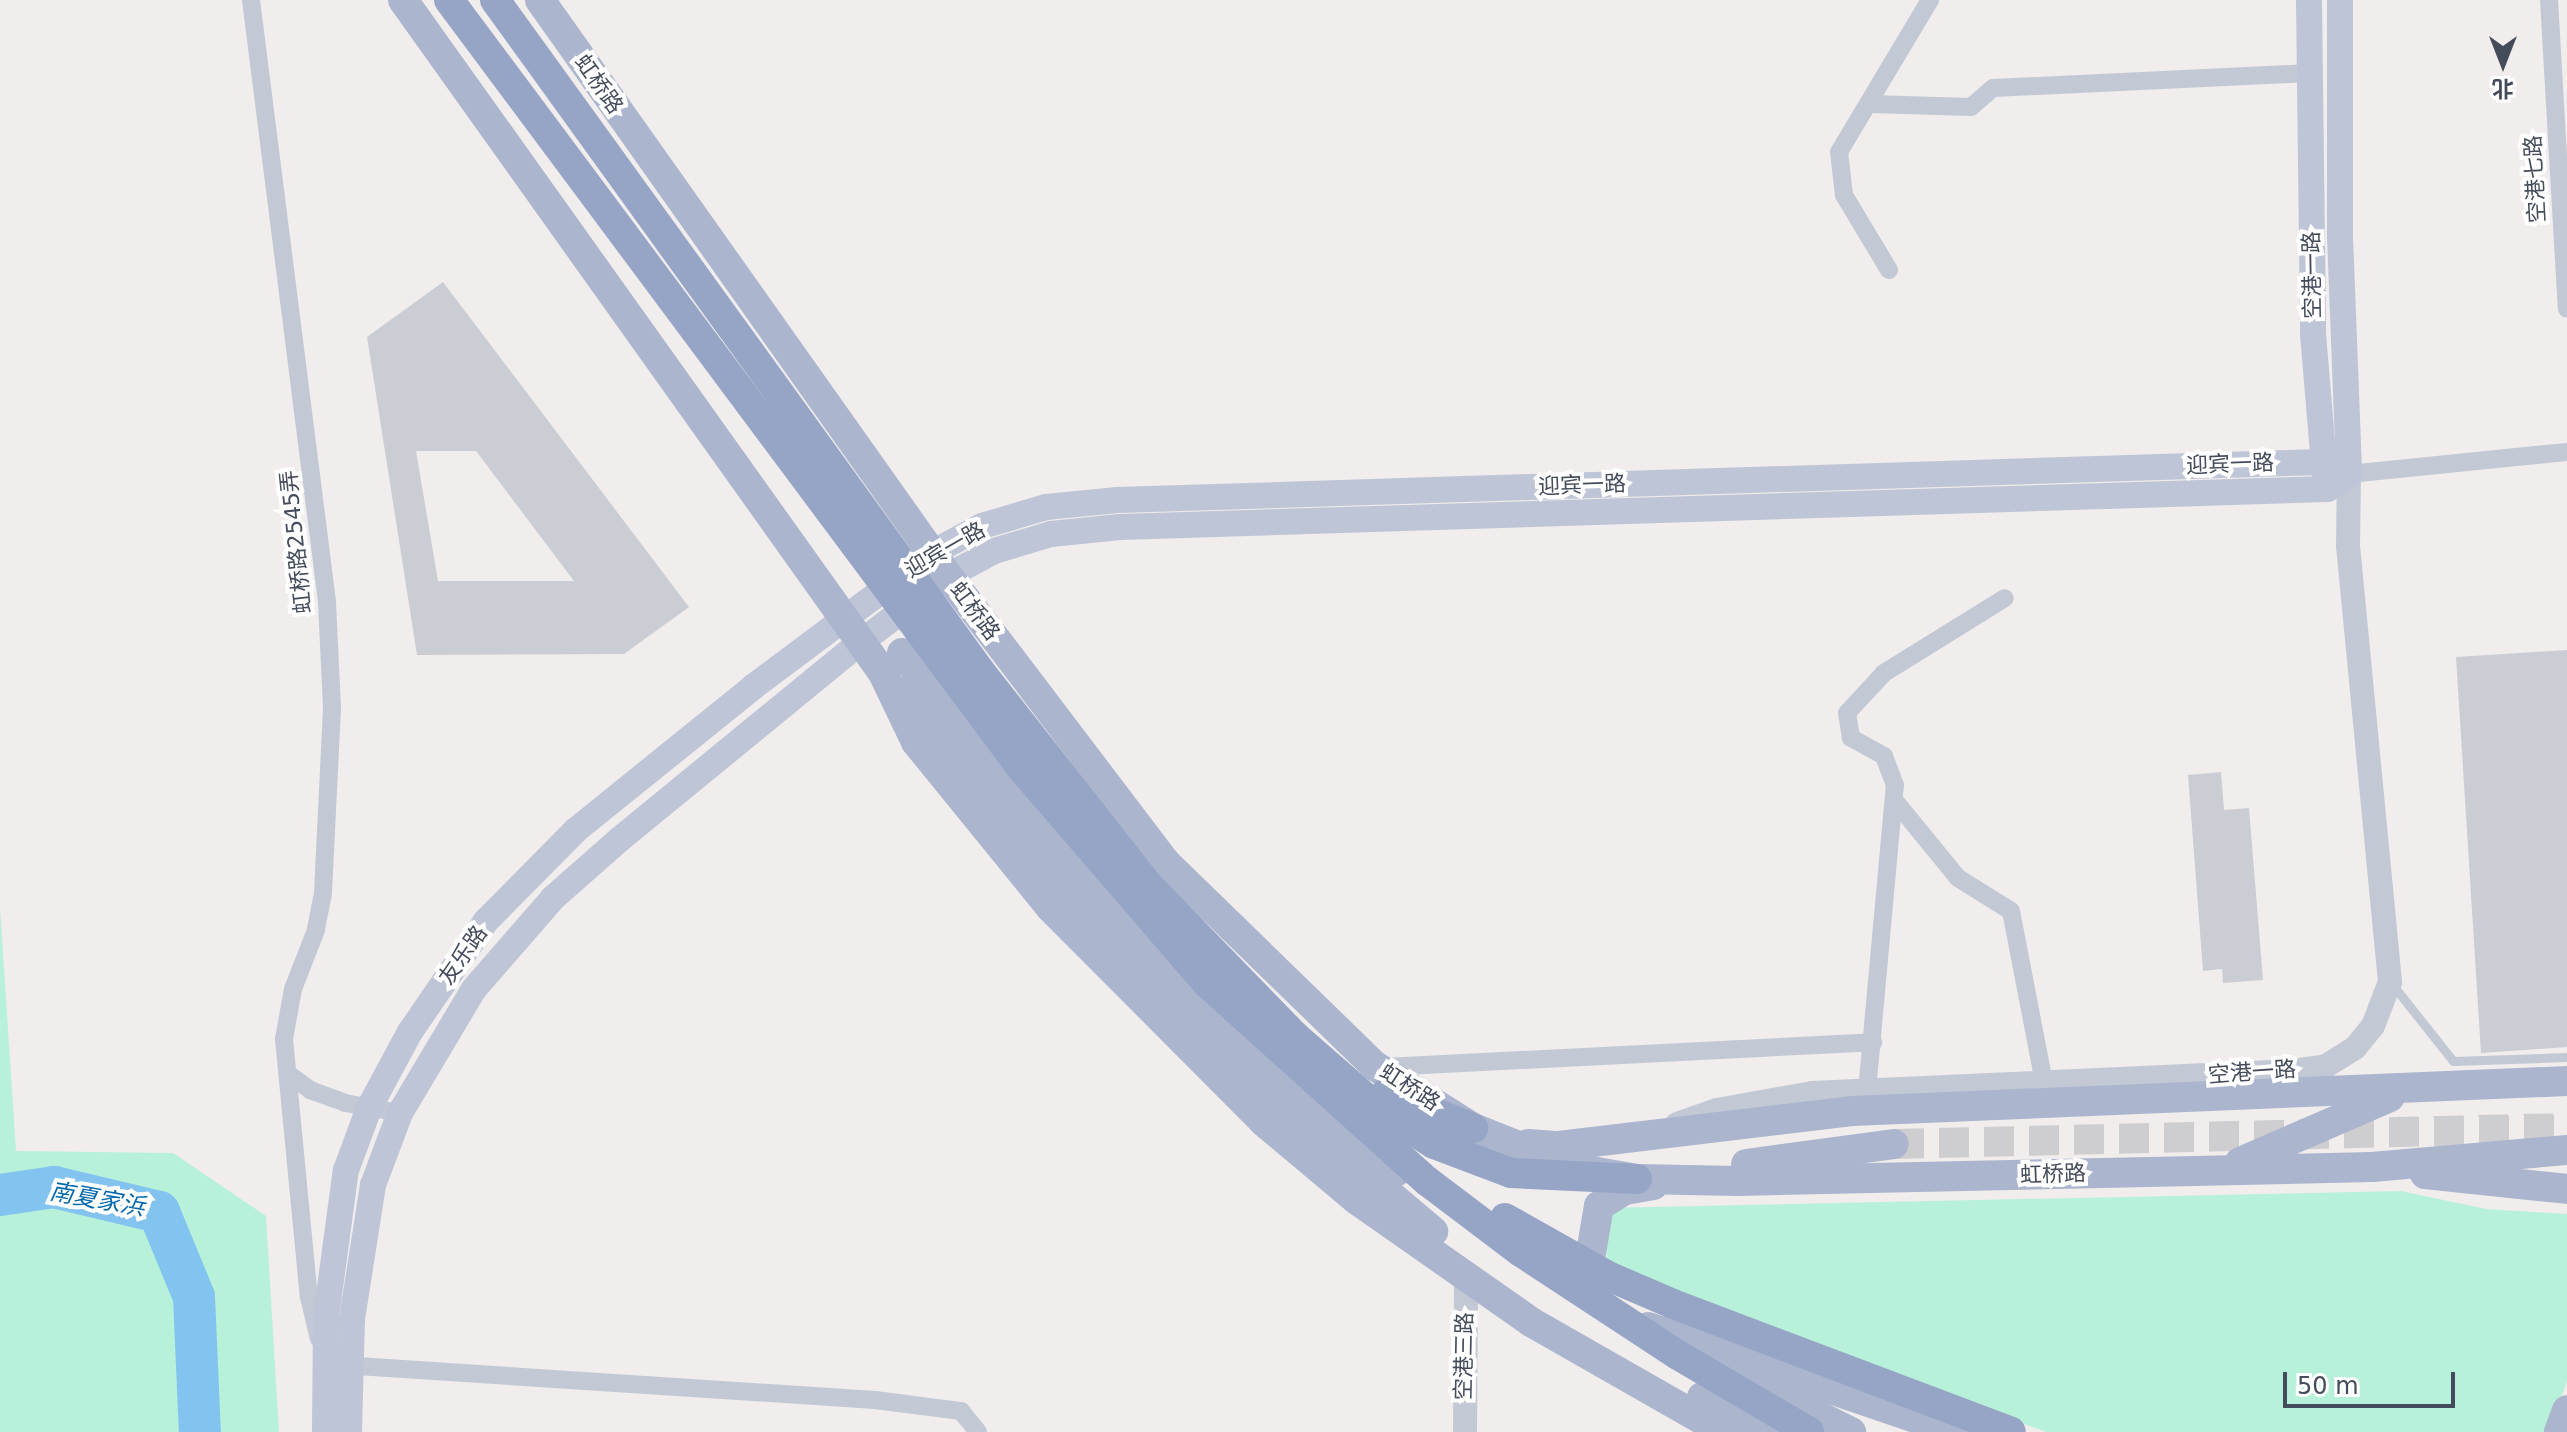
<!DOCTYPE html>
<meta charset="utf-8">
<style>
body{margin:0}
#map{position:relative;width:2567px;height:1432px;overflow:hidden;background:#f0edec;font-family:"DejaVu Sans","Noto Sans SC",sans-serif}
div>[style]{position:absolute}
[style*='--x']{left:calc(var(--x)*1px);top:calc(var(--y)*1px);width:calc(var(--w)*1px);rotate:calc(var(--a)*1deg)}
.green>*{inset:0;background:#b8f1d9}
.river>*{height:42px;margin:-21px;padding:0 21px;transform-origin:21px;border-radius:21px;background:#82c3f0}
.building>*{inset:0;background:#cbcdd5}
.primary-tunnel>*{height:30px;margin-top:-15px;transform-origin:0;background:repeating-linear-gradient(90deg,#cecdcf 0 30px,transparent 0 45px)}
.service>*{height:9px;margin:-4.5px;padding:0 4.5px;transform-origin:4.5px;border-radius:4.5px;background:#c2c9d5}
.minor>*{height:18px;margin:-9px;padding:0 9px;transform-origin:9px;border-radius:9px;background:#c2c9d5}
.tertiary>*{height:24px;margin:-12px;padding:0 12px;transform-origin:12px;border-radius:12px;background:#c2c9d5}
.secondary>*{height:26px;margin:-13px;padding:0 13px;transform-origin:13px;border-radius:13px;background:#bec5d7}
.primary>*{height:30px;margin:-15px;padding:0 15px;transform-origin:15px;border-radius:15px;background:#abb5ce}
.trunk>*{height:30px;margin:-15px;padding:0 15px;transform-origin:15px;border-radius:15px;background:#96a4c6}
span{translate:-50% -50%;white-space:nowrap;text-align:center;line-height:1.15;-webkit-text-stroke:8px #fff;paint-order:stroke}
.street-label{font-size:22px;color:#444c5b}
.water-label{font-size:24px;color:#0569ad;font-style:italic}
.north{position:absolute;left:2463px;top:24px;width:80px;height:80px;-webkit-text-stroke:6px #fff;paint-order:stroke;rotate:180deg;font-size:22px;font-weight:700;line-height:32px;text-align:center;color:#444c5b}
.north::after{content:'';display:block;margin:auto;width:28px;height:36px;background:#444c5b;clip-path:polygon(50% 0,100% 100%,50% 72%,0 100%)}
.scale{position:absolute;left:2283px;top:1372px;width:172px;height:36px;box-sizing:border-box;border:4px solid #444c5b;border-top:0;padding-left:10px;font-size:24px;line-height:28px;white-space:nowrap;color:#444c5b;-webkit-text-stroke:6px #fff;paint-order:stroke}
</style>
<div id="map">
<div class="green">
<i style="clip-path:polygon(0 908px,16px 1151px,173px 1153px,266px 1216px,279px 1432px,0 1432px)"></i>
<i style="clip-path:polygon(2401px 1191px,2486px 1209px,2567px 1214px,2567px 1382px,2547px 1432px,2046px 1432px,1607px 1266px,1605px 1208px)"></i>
</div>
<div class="river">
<i style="--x:0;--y:1195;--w:55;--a:-8.4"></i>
<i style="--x:54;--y:1187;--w:108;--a:13.4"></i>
<i style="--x:159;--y:1212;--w:92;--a:67.6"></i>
<i style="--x:194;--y:1297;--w:135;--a:87.5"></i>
</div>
<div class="building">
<i style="clip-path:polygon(evenodd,443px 282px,689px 607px,624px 654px,417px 655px,367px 337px,443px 282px,416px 451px,476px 451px,574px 581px,438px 581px,416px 451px)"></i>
<i style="clip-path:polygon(2567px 650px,2567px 1047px,2481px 1053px,2456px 657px)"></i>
<i style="clip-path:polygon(2221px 772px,2224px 810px,2249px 808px,2263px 980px,2223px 983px,2222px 969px,2203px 971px,2188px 775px)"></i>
</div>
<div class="primary-tunnel">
<i style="--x:1894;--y:1144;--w:673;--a:-1.36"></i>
</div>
<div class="service">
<i style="--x:2392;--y:984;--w:98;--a:51.6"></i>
<i style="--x:2453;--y:1061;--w:114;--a:-2"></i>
</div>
<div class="minor">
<i style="--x:251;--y:0;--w:607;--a:82.8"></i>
<i style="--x:327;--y:602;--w:106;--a:87.3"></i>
<i style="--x:332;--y:708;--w:185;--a:92.8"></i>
<i style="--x:323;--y:893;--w:38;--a:101"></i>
<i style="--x:316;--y:930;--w:63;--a:111.3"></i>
<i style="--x:293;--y:989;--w:51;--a:100.2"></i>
<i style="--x:284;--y:1039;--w:259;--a:84.5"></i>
<i style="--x:309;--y:1297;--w:43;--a:76.6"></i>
<i style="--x:2549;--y:0;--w:309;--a:86.7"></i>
<i style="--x:1871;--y:104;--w:100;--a:1.7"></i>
<i style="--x:1971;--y:107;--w:29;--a:-41"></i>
<i style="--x:1993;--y:88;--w:316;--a:-2.7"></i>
<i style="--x:1889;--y:270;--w:87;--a:-121"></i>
<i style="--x:1844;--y:195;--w:43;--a:-96.6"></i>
<i style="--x:1839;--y:152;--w:177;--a:-59.1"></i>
<i style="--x:2349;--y:474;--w:219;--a:-5.8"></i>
<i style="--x:1895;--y:801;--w:99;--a:50.7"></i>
<i style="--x:1958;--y:878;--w:62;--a:31.9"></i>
<i style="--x:2011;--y:911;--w:175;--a:79.1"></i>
<i style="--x:1385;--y:1067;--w:489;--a:-2.9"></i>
<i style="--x:291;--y:1076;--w:24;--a:36"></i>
<i style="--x:310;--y:1090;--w:37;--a:20"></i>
<i style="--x:345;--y:1103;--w:56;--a:10.3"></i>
<i style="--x:1867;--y:1091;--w:307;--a:-84.8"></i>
<i style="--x:1895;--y:785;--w:31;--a:-111"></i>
<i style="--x:1884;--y:756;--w:38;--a:-151"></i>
<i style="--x:1851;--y:738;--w:25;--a:-99"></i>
<i style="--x:1847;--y:713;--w:54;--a:-47.2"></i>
<i style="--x:1884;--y:673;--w:142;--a:-31.8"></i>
<i style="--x:342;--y:1365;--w:534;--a:3.76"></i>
<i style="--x:875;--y:1400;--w:87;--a:7.3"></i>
<i style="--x:961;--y:1411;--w:27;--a:51"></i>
</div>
<div class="tertiary">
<i style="--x:1677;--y:1124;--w:42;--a:-19.3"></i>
<i style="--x:1717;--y:1110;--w:97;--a:-10.1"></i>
<i style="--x:1812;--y:1093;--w:481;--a:-2.6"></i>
<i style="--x:2292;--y:1071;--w:34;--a:-8"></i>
<i style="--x:2326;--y:1066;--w:34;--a:-32"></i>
<i style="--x:2355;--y:1048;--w:28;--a:-51"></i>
<i style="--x:2373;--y:1026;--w:47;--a:-68.9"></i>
<i style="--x:2390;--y:982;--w:438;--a:-95.5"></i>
<i style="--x:2348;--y:546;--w:72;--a:-89.2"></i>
<i style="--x:1465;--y:1432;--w:153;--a:-89.6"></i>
</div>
<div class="secondary">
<i style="--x:2309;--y:0;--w:334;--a:89.3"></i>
<i style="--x:2313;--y:334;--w:143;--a:85.2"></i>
<i style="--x:2340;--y:0;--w:236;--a:90"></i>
<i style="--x:2340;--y:236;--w:238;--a:87.8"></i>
<i style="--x:325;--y:1432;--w:115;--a:-89.5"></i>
<i style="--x:326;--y:1317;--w:148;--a:-82.3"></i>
<i style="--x:346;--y:1170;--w:66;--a:-69.6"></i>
<i style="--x:369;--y:1108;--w:86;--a:-61.7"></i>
<i style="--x:410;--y:1032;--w:135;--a:-55.6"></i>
<i style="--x:486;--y:921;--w:128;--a:-45.3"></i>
<i style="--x:576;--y:830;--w:228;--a:-38.9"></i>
<i style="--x:753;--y:687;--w:224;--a:-36.8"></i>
<i style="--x:932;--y:553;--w:57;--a:-28.4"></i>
<i style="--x:982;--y:526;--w:67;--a:-16.5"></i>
<i style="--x:1046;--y:507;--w:72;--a:-5.6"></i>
<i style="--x:1118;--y:500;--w:1206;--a:-1.81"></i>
<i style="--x:2323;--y:462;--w:29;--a:25"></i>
<i style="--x:349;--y:1432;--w:113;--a:-88.5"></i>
<i style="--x:352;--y:1319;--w:136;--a:-81.1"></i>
<i style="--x:373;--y:1185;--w:77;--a:-69.4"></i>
<i style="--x:400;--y:1113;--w:144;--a:-59.2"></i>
<i style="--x:474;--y:989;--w:121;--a:-49"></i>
<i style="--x:553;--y:898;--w:89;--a:-41.4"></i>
<i style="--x:620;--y:839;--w:311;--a:-39.3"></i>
<i style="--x:861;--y:642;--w:109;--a:-37.2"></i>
<i style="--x:948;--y:576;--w:52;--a:-28.5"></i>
<i style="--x:994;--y:551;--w:59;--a:-16.6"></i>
<i style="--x:1051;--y:534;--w:69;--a:-5.8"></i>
<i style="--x:1120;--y:527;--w:1208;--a:-1.8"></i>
<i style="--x:2327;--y:489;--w:27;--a:-34"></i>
</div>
<div class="primary">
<i style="--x:403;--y:0;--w:827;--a:54.5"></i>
<i style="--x:883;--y:673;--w:76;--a:64.4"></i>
<i style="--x:916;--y:742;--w:213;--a:50.9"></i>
<i style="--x:1050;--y:907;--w:303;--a:45.1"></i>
<i style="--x:1264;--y:1122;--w:121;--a:40"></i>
<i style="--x:1357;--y:1200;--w:213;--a:35"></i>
<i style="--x:1531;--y:1322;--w:222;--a:29.7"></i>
<i style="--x:540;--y:0;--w:706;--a:54.69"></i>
<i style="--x:948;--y:576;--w:358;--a:52.8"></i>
<i style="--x:1164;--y:861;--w:294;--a:44.2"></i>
<i style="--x:1375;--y:1066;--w:116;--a:32.3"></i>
<i style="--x:1473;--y:1128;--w:109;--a:21.6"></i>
<i style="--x:1574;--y:1168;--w:64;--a:9.9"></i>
<i style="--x:1637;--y:1179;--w:100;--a:1.1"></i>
<i style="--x:1737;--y:1181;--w:635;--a:-1.26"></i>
<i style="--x:2372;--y:1167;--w:196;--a:-5"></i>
<i style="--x:902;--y:653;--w:337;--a:50.5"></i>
<i style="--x:1116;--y:913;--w:152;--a:45.8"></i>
<i style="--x:1222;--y:1022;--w:230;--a:40.4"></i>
<i style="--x:901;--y:692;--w:331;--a:49.7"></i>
<i style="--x:1115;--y:944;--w:227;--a:43.8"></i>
<i style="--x:1279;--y:1101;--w:202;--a:40.2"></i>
<i style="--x:1528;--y:1144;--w:31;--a:4"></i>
<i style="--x:1559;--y:1146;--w:295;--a:-6.8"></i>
<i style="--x:1852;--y:1111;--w:716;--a:-2.4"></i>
<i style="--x:2240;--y:1162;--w:163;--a:-23.4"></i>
<i style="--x:1746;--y:1164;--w:149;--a:-7.7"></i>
<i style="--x:2425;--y:1174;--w:143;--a:6"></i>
<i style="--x:1598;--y:1287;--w:29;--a:-106"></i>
<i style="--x:1590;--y:1259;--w:54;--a:-80.4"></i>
<i style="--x:1599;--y:1206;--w:31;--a:-32"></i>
<i style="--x:1625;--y:1190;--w:29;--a:-10"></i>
<i style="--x:1648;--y:1327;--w:326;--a:18.8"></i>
<i style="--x:1728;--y:1370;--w:138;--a:26.8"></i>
<i style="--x:1702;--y:1397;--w:76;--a:27.2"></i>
<i style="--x:2559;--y:1432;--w:23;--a:-70"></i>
</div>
<div class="trunk">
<i style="--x:449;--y:0;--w:960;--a:53.3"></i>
<i style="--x:1023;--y:770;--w:283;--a:49.2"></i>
<i style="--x:1208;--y:984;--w:295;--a:42"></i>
<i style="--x:1427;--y:1181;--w:118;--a:37.1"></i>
<i style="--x:1521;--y:1252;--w:188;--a:33.3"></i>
<i style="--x:1678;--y:1355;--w:152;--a:30.4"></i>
<i style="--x:495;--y:0;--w:828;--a:54.14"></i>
<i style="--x:980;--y:671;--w:271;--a:51.9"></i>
<i style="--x:1147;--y:884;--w:214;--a:45.8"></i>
<i style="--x:1296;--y:1037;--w:105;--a:41.1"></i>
<i style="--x:1375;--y:1106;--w:70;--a:32.8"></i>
<i style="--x:1434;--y:1144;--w:82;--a:20.6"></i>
<i style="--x:1511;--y:1173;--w:126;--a:2.7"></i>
<i style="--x:1386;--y:1093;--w:94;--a:21.9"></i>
<i style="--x:1505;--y:1218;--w:118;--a:29.4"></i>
<i style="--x:1608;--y:1276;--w:71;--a:23.3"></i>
<i style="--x:1673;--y:1304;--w:361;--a:20.7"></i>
</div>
<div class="street-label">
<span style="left:599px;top:84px;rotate:55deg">虹桥路</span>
<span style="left:2535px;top:179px;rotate:-93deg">空港七路</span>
<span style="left:2312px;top:275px;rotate:-91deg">空港一路</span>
<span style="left:2230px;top:464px;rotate:-2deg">迎宾一路</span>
<span style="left:1582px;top:485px;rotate:-2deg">迎宾一路</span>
<span style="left:296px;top:542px;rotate:-96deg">虹桥路2545弄</span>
<span style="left:945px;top:550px;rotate:-30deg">迎宾一路</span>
<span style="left:975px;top:611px;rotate:53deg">虹桥路</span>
<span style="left:463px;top:955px;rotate:-55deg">友乐路</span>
<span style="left:2252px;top:1072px;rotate:-4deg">空港一路</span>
<span style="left:1410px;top:1087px;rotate:33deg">虹桥路</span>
<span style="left:2053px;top:1174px;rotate:-2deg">虹桥路</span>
<span style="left:1464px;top:1356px;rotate:-89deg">空港三路</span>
</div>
<div class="water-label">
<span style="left:97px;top:1200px;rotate:10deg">南夏家浜</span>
</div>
<div class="north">北</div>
<div class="scale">50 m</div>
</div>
